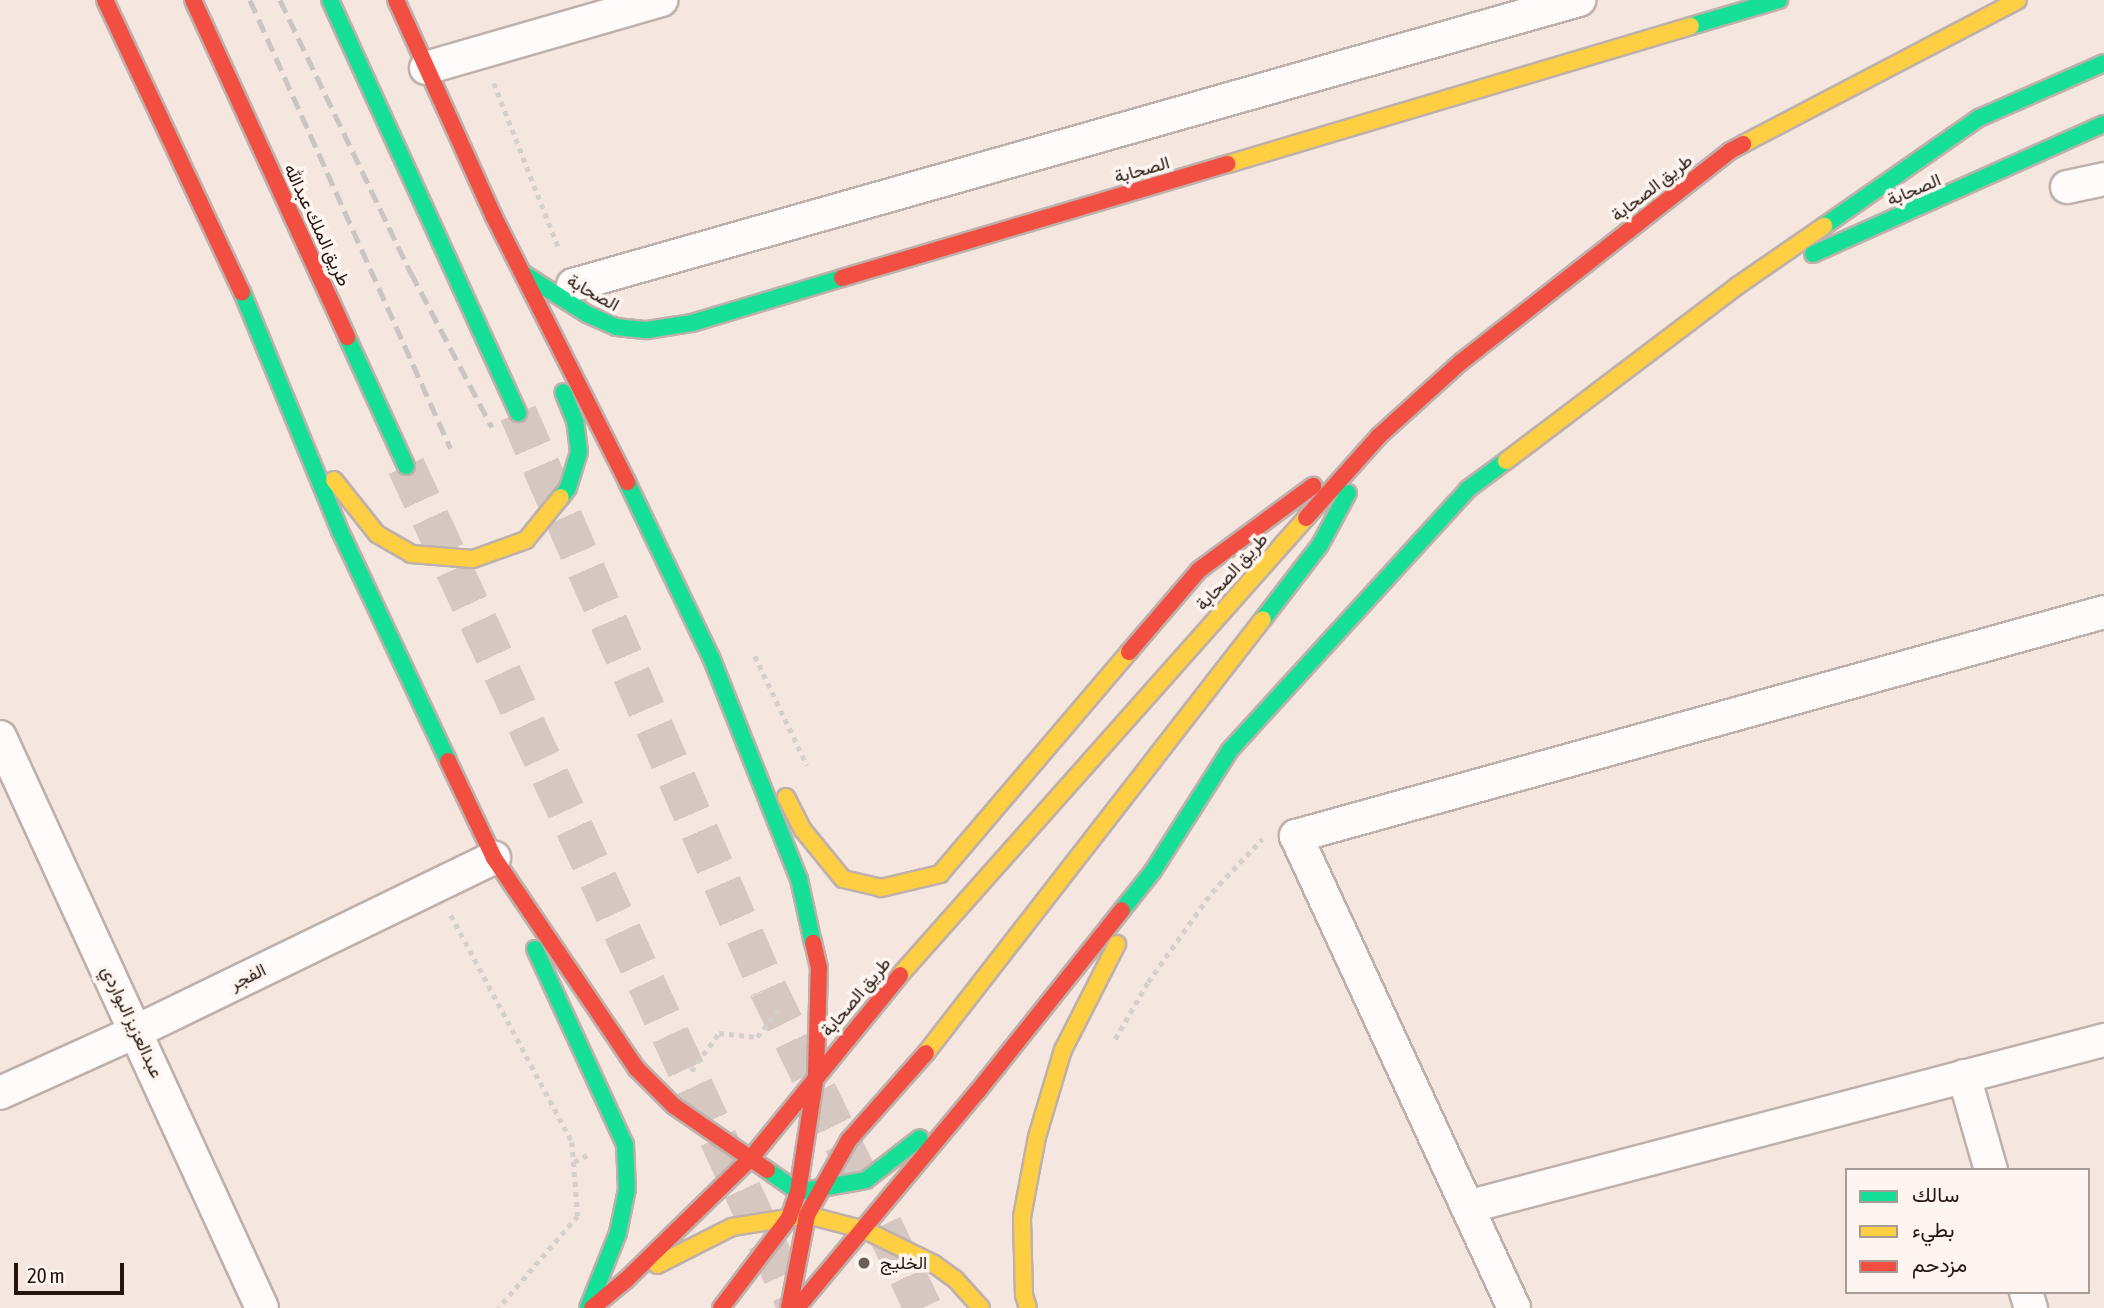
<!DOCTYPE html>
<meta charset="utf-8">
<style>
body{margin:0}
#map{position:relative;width:2104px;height:1308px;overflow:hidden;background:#f5e6e0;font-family:"Asap Condensed",Vazirmatn,sans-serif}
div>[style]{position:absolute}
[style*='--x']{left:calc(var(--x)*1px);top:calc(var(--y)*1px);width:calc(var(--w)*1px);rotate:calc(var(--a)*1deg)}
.highway-tunnel>*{height:38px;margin-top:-19px;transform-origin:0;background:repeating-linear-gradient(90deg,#d6c7c0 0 38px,transparent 0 57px)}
.path>*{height:4.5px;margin-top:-2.25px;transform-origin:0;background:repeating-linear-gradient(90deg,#d5d0cd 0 5px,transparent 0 10px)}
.roads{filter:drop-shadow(2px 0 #beb0aa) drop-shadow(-2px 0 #beb0aa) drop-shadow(0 2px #beb0aa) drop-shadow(0 -2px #beb0aa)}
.street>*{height:32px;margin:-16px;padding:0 16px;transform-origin:16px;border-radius:16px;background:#fefbfa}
.fast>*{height:16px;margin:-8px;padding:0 8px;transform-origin:8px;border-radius:8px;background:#16e098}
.slow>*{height:16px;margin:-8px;padding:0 8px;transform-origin:8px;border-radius:8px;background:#ffcf43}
.jam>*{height:16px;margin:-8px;padding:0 8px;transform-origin:8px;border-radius:8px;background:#f24e42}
.rail>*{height:5px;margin-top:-2.5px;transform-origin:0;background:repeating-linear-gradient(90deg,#c9c5c3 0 14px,transparent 0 21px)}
.dots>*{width:19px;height:19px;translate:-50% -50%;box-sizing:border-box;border:4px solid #fef5f1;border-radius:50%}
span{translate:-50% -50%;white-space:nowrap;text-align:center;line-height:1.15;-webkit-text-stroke:7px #fef5f1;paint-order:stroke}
.street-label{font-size:18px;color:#24150e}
.poi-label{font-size:18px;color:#24150e}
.left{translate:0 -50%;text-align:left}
.legend{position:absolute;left:1845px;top:1168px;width:245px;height:126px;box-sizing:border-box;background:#fef5f1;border:2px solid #a79b96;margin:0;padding:9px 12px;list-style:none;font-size:21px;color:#24150e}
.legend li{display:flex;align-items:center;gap:14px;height:35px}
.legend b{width:35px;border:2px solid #a79b96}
.scale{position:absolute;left:14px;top:1263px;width:110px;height:32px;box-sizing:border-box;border:4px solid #24150e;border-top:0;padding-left:9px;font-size:21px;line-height:24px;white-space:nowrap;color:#24150e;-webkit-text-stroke:5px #fef5f1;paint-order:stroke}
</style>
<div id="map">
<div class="highway-tunnel">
<i style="--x:518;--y:413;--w:628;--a:66.54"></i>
<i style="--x:768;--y:989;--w:206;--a:64.1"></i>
<i style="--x:406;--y:466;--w:928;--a:65.09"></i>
<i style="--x:883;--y:1225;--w:92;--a:64.3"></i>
</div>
<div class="path">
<i style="--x:494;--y:83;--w:180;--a:68.6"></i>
<i style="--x:755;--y:656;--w:121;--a:64.5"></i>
<i style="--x:451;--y:915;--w:257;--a:61.9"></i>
<i style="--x:572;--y:1142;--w:74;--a:85.4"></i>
<i style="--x:578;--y:1216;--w:121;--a:130.7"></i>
<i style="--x:1115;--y:1039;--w:66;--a:-59.9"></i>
<i style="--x:1148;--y:982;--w:110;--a:-54.6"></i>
<i style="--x:1212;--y:892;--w:73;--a:-46.7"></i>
<i style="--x:691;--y:1071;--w:47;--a:-53.6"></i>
<i style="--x:719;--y:1033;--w:38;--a:6"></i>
<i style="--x:757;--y:1037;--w:35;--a:-51"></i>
<i style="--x:574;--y:1162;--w:17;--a:-28"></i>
</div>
<div class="roads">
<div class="street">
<i style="--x:426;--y:68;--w:245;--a:-16.1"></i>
<i style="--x:2067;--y:187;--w:38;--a:-12"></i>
<i style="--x:573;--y:285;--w:1046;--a:-15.82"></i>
<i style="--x:0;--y:737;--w:628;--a:65.35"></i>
<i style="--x:1964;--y:1076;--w:98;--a:74"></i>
<i style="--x:0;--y:1093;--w:150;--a:-24.3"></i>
<i style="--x:137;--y:1031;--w:397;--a:-25.9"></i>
<i style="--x:1467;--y:1207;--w:659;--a:-14.69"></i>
<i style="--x:2026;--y:1292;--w:17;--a:73"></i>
<i style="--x:1514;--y:1308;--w:520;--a:-114.79"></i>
<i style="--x:1296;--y:836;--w:838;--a:-15.49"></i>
</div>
<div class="fast">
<i style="--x:330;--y:0;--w:454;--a:65.5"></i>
<i style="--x:1691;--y:26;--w:92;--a:-16.5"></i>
<i style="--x:1824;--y:226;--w:189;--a:-34.9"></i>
<i style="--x:1979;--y:118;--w:137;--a:-23.7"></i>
<i style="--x:1813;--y:254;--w:319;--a:-24.1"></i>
<i style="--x:524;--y:274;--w:75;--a:32.4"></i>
<i style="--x:587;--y:314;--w:32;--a:24"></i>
<i style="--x:616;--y:327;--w:31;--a:6"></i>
<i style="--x:647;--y:330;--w:46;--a:-8.8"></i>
<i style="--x:692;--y:323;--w:157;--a:-16.7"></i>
<i style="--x:242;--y:292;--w:258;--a:67.7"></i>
<i style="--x:340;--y:531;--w:254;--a:64.8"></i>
<i style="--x:347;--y:337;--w:142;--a:65.4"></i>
<i style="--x:627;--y:482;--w:194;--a:64.4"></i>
<i style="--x:711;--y:657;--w:239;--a:68.4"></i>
<i style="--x:799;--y:879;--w:66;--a:77.7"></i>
<i style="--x:561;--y:497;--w:11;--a:-52"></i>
<i style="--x:568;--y:488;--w:38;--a:-73"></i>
<i style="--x:579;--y:452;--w:31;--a:-97"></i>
<i style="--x:575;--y:421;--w:31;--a:-112"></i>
<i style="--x:1263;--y:619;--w:93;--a:-52.4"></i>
<i style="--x:1320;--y:545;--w:59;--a:-61.7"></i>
<i style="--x:1122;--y:910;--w:50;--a:-51.5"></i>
<i style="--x:1153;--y:871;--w:143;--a:-57.5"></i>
<i style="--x:1230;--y:750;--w:353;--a:-47.6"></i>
<i style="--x:1468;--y:489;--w:47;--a:-36.4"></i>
<i style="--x:535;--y:949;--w:216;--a:65.3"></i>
<i style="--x:625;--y:1145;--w:44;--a:87.4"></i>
<i style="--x:627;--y:1189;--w:45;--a:101.6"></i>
<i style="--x:618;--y:1233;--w:81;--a:111.8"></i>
<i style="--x:767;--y:1170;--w:38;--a:35"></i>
<i style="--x:798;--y:1192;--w:69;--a:-10"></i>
<i style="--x:866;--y:1180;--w:68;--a:-37.9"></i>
</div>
<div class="slow">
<i style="--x:1743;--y:144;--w:310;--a:-27.6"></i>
<i style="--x:1228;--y:164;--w:483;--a:-16.6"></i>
<i style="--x:1506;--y:461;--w:290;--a:-37.1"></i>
<i style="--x:1737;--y:286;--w:106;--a:-34.6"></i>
<i style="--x:334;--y:480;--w:69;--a:51.5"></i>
<i style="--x:377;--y:534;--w:39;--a:30"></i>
<i style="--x:411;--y:554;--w:62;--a:4.6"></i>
<i style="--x:473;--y:559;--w:56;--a:-19.7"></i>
<i style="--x:526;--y:540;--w:55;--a:-50.9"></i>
<i style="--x:786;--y:797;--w:37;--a:63"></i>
<i style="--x:803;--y:830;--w:63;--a:50.8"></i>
<i style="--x:843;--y:879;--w:39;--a:13"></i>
<i style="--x:881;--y:888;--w:61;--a:-13.3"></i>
<i style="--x:940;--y:874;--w:292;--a:-49.6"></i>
<i style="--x:900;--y:975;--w:611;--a:-48.38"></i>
<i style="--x:926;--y:1053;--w:549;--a:-52.17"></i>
<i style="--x:657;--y:1265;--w:84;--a:-26.9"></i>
<i style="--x:732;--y:1227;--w:76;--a:-9.1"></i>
<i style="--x:807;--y:1215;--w:60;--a:14.5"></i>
<i style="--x:865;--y:1230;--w:77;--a:26.2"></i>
<i style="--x:934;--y:1264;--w:26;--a:36"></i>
<i style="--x:955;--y:1279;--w:39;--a:48"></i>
<i style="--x:1028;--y:1308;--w:14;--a:-107"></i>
<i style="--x:1024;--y:1295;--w:78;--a:-91.5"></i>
<i style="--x:1022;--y:1217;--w:81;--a:-79.4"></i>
<i style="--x:1037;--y:1137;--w:91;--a:-73.4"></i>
<i style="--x:1063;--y:1050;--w:119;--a:-63"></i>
</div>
<div class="jam">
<i style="--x:105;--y:0;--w:323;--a:64.9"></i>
<i style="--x:193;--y:0;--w:371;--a:65.4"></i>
<i style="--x:396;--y:0;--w:238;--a:65.7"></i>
<i style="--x:494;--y:217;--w:297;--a:63.3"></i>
<i style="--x:842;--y:278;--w:402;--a:-16.5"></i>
<i style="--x:1306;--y:518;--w:110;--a:-48.3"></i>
<i style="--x:1379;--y:436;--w:110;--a:-42.1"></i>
<i style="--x:1461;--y:362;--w:342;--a:-38.1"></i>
<i style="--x:1730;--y:151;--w:15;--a:-28"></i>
<i style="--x:1129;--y:652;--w:108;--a:-49.5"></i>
<i style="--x:1199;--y:570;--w:142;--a:-36.4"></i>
<i style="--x:448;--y:761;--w:107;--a:64.6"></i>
<i style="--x:494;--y:858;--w:254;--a:55.9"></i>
<i style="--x:636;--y:1068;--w:54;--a:45"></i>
<i style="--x:674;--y:1106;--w:113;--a:34.5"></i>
<i style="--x:592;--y:1308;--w:44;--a:-39.5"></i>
<i style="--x:626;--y:1280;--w:175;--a:-44.3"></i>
<i style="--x:751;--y:1158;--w:236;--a:-50.8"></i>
<i style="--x:721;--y:1308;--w:113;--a:-52.9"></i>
<i style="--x:789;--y:1218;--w:28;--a:-71"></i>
<i style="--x:798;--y:1192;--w:119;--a:-81.3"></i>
<i style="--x:816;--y:1074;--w:106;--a:-88.4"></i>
<i style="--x:819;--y:968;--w:26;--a:-103"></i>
<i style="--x:789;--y:1308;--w:95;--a:-79"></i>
<i style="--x:807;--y:1215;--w:86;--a:-60.8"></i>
<i style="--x:849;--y:1140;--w:116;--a:-48.5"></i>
<i style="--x:797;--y:1308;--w:283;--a:-50.2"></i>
<i style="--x:978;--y:1091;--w:231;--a:-51.5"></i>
</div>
</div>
<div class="rail">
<i style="--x:250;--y:0;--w:491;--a:65.9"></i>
<i style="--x:280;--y:0;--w:303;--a:64.4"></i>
<i style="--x:411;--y:273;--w:174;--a:62.3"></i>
</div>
<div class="dots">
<i style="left:864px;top:1263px;background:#6d5e58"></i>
</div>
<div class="street-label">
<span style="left:1142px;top:170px;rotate:-16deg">الصحابة</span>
<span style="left:1652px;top:188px;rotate:-38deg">طريق الصحابة</span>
<span style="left:1914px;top:190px;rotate:-23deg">الصحابة</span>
<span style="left:317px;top:225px;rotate:65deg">طريق الملك عبدالله</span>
<span style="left:593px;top:293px;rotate:29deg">الصحابة</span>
<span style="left:1232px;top:572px;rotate:-48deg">طريق الصحابة</span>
<span style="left:248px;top:977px;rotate:-26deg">الفجر</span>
<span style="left:856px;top:997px;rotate:-50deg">طريق الصحابة</span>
<span style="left:132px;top:1022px;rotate:65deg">عبدالعزيز البواردي</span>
</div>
<div class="poi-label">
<span class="left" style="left:880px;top:1263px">الخليج</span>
</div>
<ul class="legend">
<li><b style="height:9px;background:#16e098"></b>سالك</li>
<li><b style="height:9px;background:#ffcf43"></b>بطيء</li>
<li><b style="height:9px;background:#f24e42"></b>مزدحم</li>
</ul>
<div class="scale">20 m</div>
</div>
